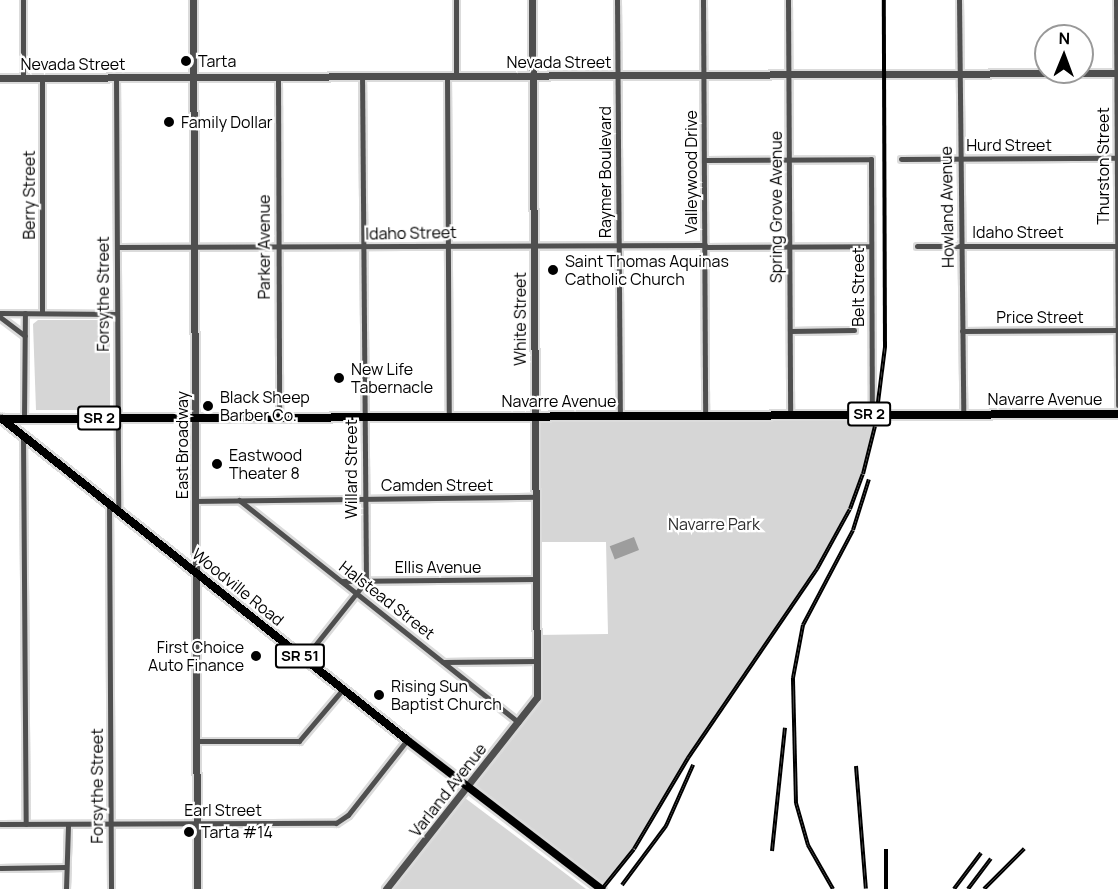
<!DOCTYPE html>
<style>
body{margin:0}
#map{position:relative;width:1118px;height:889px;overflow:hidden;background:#fff;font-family:Manrope,sans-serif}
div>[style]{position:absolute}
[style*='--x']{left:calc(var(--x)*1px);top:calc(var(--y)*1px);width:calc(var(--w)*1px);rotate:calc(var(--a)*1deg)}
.green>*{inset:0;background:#d6d6d6}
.water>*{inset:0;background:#9d9d9d;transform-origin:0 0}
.roads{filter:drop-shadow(2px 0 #dbdbdb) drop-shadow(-2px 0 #dbdbdb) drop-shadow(0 2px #dbdbdb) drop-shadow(0 -2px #dbdbdb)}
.minor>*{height:5px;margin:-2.5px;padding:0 2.5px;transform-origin:2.5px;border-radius:2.5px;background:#4f4f4f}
.tertiary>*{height:7px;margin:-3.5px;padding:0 3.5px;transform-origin:3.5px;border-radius:3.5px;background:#4f4f4f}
.primary>*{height:8px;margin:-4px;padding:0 4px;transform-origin:4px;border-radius:4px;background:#000}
.rail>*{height:4px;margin-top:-2px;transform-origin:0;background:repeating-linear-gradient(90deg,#fff 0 4.5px,#000 0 9px);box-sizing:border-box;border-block:2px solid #000}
.dots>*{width:16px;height:16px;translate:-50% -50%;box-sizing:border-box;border:3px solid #fff;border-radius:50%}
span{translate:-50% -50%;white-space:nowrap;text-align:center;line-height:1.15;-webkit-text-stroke:4.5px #fff;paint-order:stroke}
.shield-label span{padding:2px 4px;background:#fff;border:2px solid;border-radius:4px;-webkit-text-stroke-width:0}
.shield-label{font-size:15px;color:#000;font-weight:700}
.poi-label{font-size:16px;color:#000}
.left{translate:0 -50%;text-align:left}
.right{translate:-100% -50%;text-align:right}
.street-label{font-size:16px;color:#000}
.park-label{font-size:16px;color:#2d2d2d}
.north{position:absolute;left:1034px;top:24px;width:60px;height:60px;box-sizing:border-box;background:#fff;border:2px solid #999;border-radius:50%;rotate:1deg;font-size:16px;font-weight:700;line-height:24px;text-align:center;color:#000}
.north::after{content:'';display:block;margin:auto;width:21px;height:27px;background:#000;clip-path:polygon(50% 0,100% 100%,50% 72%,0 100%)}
</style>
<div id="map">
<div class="green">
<i style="clip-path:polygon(38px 320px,110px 320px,110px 410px,36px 410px,33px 324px)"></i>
<i style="clip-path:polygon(877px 414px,860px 482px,836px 535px,802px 592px,688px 758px,628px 857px,602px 889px,468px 787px,535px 702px,537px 635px,608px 634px,606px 542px,536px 542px,534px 416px)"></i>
<i style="clip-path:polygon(465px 798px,586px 889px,393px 889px)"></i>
</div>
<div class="water">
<i style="left:634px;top:537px;width:14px;height:26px;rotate:69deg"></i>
</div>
<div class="roads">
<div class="minor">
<i style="--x:456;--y:0;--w:76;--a:90"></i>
<i style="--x:617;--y:0;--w:416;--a:89.6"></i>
<i style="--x:703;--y:0;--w:415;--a:89.7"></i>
<i style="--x:788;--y:0;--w:415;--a:89.7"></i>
<i style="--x:959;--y:0;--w:414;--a:89.4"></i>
<i style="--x:1116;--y:0;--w:405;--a:89.7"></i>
<i style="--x:447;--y:76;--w:340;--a:89.7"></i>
<i style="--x:116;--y:77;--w:433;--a:89.7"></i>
<i style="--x:278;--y:77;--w:340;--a:89.8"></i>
<i style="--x:23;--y:78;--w:78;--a:-90"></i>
<i style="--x:42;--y:78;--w:235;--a:90"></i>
<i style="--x:901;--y:159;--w:217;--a:-0.3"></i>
<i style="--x:704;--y:160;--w:167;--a:-0.3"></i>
<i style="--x:871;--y:159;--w:255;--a:89.8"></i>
<i style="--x:917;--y:246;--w:201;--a:0"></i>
<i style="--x:117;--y:247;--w:588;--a:-0.19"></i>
<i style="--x:705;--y:247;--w:166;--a:-0.3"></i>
<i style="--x:0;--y:313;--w:117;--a:0.5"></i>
<i style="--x:0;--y:317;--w:31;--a:37"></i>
<i style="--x:790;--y:331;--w:64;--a:-0.9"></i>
<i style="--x:962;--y:331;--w:156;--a:-0.4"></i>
<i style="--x:24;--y:419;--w:106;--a:-89.5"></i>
<i style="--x:23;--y:436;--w:388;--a:89.6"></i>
<i style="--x:239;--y:500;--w:357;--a:38.5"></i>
<i style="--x:195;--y:501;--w:340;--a:-0.7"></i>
<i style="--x:109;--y:503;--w:386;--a:89.7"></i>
<i style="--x:341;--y:581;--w:195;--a:-0.6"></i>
<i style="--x:304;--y:659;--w:100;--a:-51.5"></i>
<i style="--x:366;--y:581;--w:505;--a:-90.45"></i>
<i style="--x:443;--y:662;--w:94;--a:-0.6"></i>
<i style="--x:197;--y:741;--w:102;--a:0"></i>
<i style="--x:299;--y:741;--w:68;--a:-49.8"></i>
<i style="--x:0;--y:824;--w:336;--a:-0.2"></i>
<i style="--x:336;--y:823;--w:14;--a:-34"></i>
<i style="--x:348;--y:815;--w:95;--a:-51.8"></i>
<i style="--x:0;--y:868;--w:66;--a:-0.9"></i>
<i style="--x:66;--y:889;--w:65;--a:-88.2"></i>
</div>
<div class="tertiary">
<i style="--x:193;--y:0;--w:889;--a:89.74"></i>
<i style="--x:0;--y:78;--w:1118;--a:-0.26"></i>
<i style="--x:386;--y:889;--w:244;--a:-51.8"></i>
<i style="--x:537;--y:697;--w:697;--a:-90.41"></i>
</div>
<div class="primary">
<i style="--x:2;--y:419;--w:1116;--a:-0.26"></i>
<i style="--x:2;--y:419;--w:517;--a:38.4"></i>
<i style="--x:407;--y:740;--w:245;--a:37.5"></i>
</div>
</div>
<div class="rail">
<i style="--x:856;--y:766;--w:123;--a:85.4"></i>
<i style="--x:886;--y:849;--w:40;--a:90"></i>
<i style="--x:772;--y:851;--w:124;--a:-84"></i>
<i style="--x:622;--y:885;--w:74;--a:-53.3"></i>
<i style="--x:666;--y:826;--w:67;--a:-66.1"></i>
<i style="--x:602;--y:889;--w:51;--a:-51.3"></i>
<i style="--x:634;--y:849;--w:106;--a:-59.3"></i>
<i style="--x:688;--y:758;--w:229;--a:-55.7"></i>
<i style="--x:817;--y:569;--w:68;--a:-61.2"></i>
<i style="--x:850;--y:509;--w:37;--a:-70"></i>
<i style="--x:863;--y:474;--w:49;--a:-76"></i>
<i style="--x:875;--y:426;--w:80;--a:-82.8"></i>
<i style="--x:885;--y:347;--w:347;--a:-90.2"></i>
<i style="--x:833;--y:889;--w:51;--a:-119.6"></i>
<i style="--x:808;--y:845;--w:44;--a:-105.9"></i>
<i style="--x:796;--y:803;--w:125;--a:-91.4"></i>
<i style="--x:793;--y:678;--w:54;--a:-79.3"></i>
<i style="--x:803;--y:625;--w:107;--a:-62.2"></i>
<i style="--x:853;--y:530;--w:53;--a:-72.6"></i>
<i style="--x:954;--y:889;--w:45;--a:-53.1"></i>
<i style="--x:968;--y:889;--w:38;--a:-53"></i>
<i style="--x:984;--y:889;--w:57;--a:-45"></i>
</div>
<div class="dots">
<i style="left:186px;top:61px;background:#000"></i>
<i style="left:169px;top:122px;background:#000"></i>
<i style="left:553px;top:270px;background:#000"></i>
<i style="left:339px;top:378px;background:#000"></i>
<i style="left:208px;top:406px;background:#000"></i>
<i style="left:217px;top:464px;background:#000"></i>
<i style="left:256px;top:656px;background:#000"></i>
<i style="left:379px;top:695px;background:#000"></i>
<i style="left:189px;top:832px;background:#000"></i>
</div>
<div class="shield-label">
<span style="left:869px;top:414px">SR 2</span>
<span style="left:99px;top:418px">SR 2</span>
<span style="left:300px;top:656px">SR 51</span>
</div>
<div class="poi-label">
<span class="left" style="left:198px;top:61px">Tarta</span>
<span class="left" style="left:181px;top:122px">Family Dollar</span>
<span class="left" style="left:565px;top:270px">Saint Thomas Aquinas<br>Catholic Church</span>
<span class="left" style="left:351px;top:378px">New Life<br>Tabernacle</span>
<span class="left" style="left:220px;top:406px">Black Sheep<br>Barber Co.</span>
<span class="left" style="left:229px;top:464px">Eastwood<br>Theater 8</span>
<span class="right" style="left:244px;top:656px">First Choice<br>Auto Finance</span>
<span class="left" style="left:391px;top:695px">Rising Sun<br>Baptist Church</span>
<span class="left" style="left:201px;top:832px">Tarta #14</span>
</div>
<div class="street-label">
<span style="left:559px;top:62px">Nevada Street</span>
<span style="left:73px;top:64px">Nevada Street</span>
<span style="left:1009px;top:145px">Hurd Street</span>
<span style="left:1103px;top:166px;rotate:-90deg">Thurston Street</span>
<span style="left:605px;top:172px;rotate:-90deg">Raymer Boulevard</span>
<span style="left:691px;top:172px;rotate:-90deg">Valleywood Drive</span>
<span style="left:29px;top:195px;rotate:-90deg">Berry Street</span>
<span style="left:776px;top:207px;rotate:-90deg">Spring Grove Avenue</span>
<span style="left:947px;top:207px;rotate:-91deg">Howland Avenue</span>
<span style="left:1018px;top:232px">Idaho Street</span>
<span style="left:411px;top:233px;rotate:-1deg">Idaho Street</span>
<span style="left:264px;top:247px;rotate:-90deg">Parker Avenue</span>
<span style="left:858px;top:287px;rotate:-90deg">Belt Street</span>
<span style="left:103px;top:294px;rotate:-90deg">Forsythe Street</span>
<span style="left:1040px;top:317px">Price Street</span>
<span style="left:520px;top:319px;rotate:-90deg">White Street</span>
<span style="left:1045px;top:399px">Navarre Avenue</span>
<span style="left:559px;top:401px">Navarre Avenue</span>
<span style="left:182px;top:445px;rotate:-90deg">East Broadway</span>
<span style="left:351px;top:469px;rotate:-90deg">Willard Street</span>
<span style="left:437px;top:485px">Camden Street</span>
<span style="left:438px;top:567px">Ellis Avenue</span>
<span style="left:238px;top:587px;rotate:39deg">Woodville Road</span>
<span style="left:387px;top:600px;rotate:38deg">Halstead Street</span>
<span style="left:97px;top:786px;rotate:-90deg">Forsythe Street</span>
<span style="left:448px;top:790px;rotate:-52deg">Varland Avenue</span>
<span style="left:223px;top:810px">Earl Street</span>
</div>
<div class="park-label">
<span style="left:714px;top:524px">Navarre Park</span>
</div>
<div class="north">N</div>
</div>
